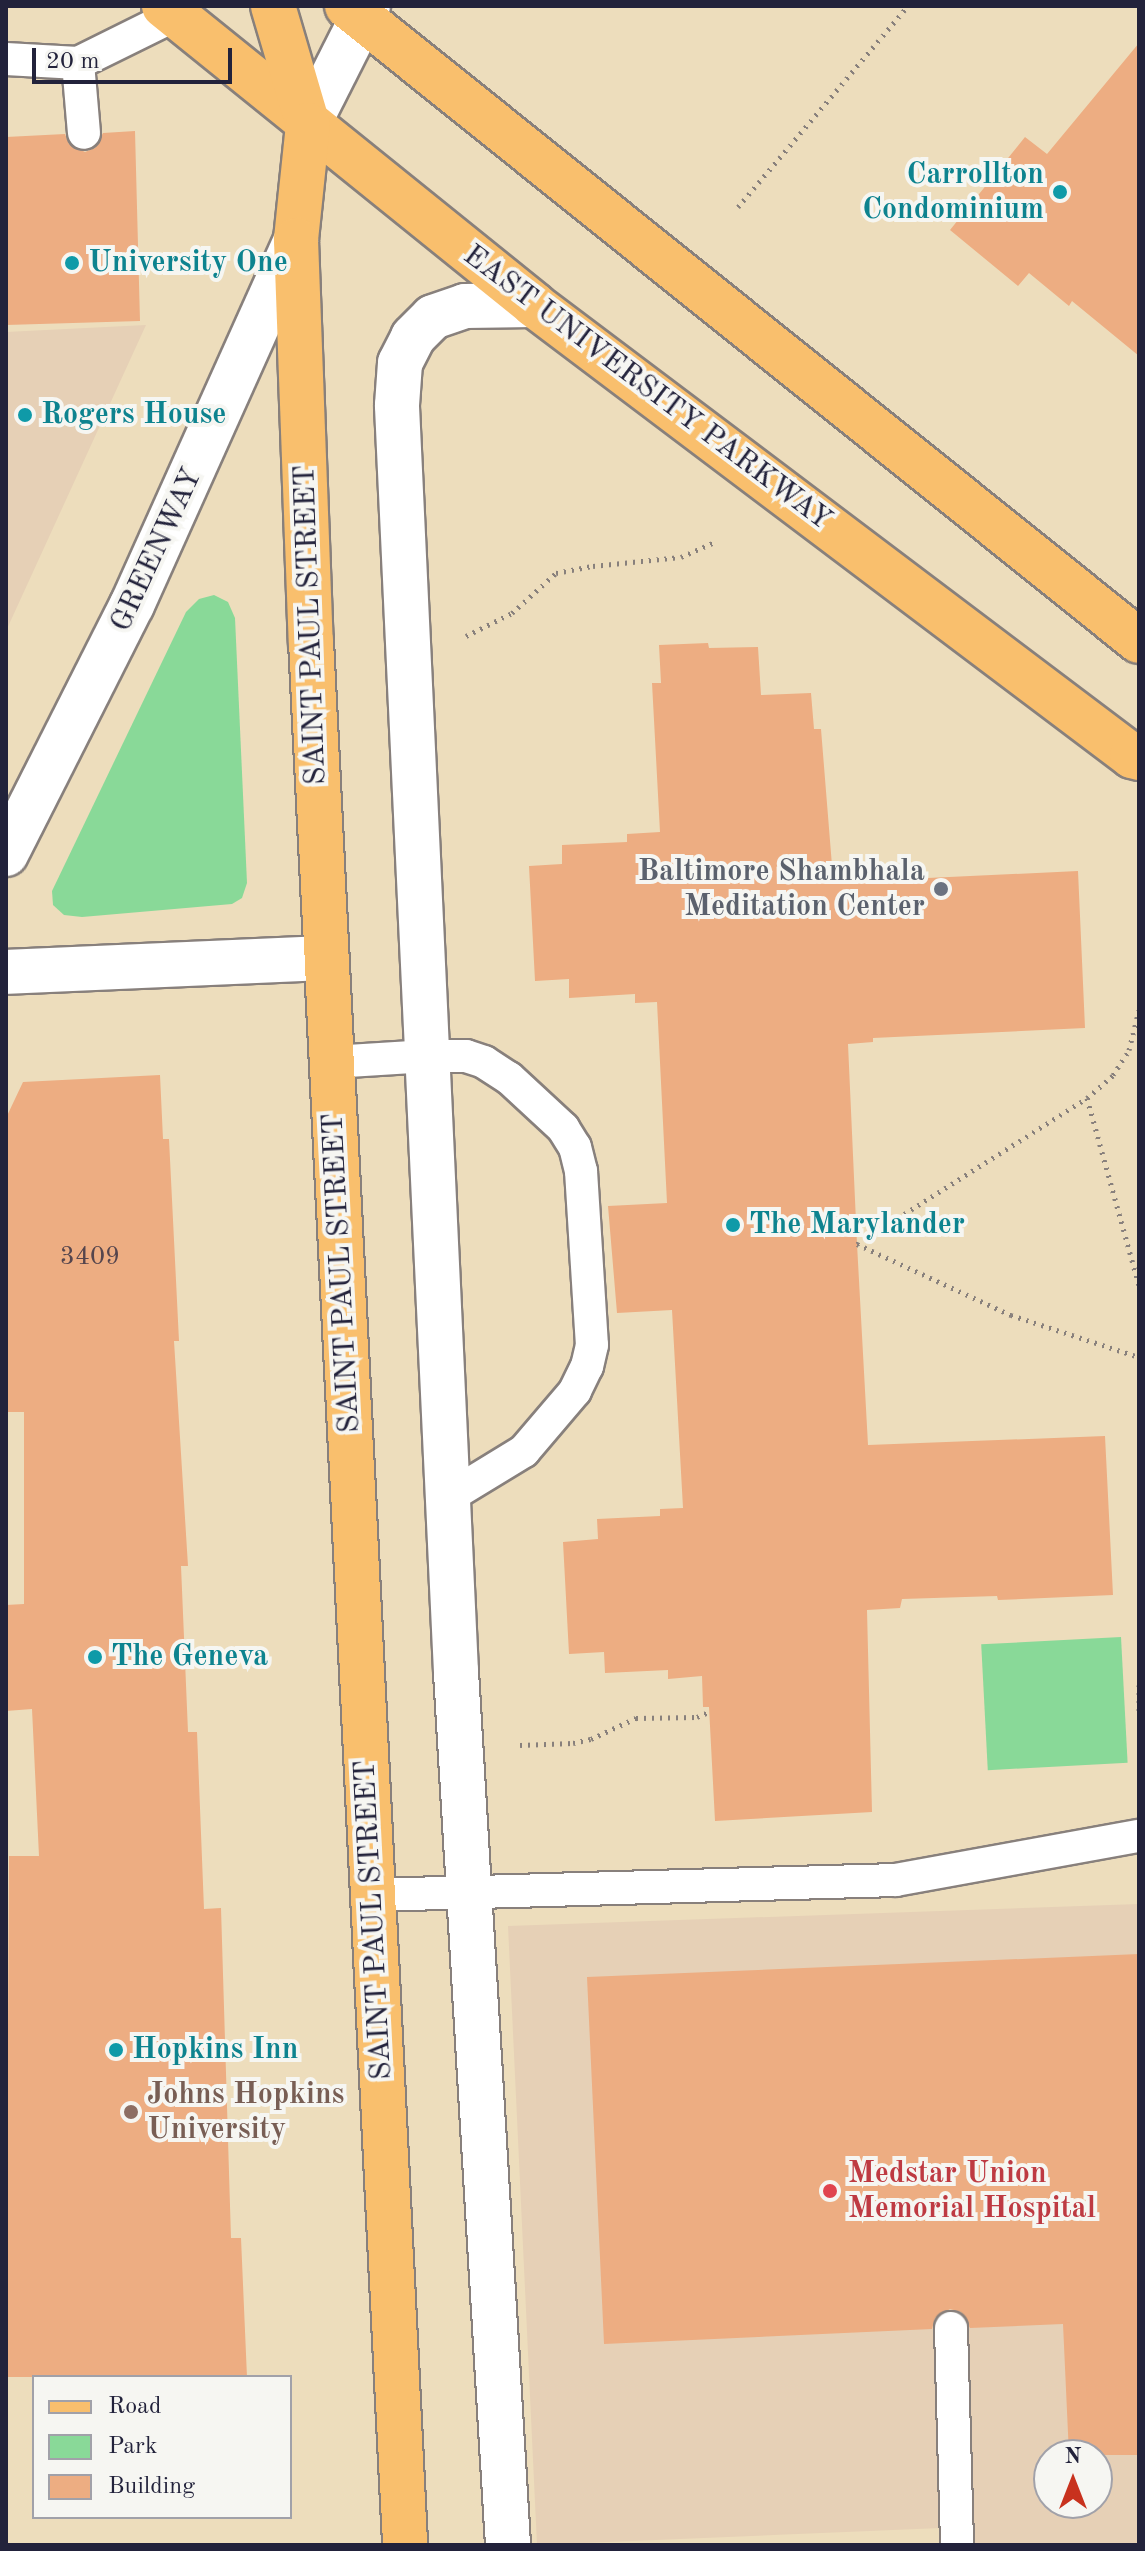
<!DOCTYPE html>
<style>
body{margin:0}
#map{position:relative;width:1145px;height:2551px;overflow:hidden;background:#edddbc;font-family:"Old Standard TT",serif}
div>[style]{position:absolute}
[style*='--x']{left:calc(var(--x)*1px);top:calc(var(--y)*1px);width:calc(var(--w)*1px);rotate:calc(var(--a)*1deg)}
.built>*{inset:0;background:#e6d0b6}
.green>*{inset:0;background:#89d998;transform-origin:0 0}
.building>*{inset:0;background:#edad82}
.path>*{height:5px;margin-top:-2.5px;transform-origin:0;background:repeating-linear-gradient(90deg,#88807c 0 2px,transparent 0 8px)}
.roads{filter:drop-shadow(2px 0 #88807c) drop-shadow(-2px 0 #88807c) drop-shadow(0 2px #88807c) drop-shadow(0 -2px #88807c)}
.lane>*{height:32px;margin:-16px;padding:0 16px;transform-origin:16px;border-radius:16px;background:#fff}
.street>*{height:44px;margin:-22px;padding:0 22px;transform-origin:22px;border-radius:22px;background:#fff}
.primary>*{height:44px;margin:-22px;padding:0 22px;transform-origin:22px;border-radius:22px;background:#f9bf6d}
.dots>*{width:22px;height:22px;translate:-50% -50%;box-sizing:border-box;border:4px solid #f6f6f2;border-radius:50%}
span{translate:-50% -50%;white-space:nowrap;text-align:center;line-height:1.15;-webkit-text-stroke:8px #f6f6f2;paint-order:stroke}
.number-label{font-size:26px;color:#55454d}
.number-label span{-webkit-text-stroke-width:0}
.culture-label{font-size:30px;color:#0d838f;font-weight:700}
.right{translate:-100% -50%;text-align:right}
.left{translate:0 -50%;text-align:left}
.street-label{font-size:30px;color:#22223b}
.worship-label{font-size:30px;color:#5b616d;font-weight:700}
.education-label{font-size:30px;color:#785e54;font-weight:700}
.health-label{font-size:30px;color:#be3a42;font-weight:700}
.frame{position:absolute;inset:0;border:8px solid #22223b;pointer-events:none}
.legend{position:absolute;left:32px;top:2375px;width:260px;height:144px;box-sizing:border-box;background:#f6f6f2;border:2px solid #a1a1a9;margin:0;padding:10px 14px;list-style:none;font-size:24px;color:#22223b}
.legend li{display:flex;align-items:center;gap:16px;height:40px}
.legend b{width:40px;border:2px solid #a1a1a9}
.north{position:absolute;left:1033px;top:2439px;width:80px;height:80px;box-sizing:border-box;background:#f6f6f2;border:2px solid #a1a1a9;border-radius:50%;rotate:0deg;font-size:22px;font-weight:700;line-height:32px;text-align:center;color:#22223b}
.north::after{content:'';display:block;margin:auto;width:28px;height:36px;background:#c8321e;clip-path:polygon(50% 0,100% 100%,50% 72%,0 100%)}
.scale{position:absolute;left:32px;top:48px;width:200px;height:36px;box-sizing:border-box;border:4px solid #22223b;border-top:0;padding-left:10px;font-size:24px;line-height:28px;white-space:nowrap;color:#22223b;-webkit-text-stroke:6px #f6f6f2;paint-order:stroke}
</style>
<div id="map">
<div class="built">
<i style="clip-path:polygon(146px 325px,6px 631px,6px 332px)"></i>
<i style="clip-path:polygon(evenodd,1139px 1904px,1139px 2545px,967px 2545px,965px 2527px,537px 2545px,508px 1926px,1139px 1904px,1049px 2455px,1097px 2455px,1097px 2503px,1049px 2503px,1049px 2455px)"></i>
</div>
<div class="green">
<i style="clip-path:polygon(214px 595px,228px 602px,235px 618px,247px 883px,242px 898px,232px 904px,82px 917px,64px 915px,53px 905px,52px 891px,186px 612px,199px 599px)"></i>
<i style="left:1121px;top:1637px;width:126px;height:140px;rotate:87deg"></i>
</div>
<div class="building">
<i style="clip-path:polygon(1139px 43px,1139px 356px,1072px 301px,1069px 306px,1029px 273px,1018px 286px,950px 230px,1025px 137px,1047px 154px)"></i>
<i style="clip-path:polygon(135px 131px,140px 321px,6px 325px,6px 137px,65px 134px,69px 144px,85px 152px,95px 148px,103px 133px)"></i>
<i style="clip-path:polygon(708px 643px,709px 648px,758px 647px,761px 695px,811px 693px,814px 729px,821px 729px,833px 878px,864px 877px,864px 881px,1078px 871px,1085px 1028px,873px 1038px,873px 1042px,848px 1044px,857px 1244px,868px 1445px,1105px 1436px,1113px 1595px,998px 1600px,997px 1596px,902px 1599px,900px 1608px,867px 1610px,872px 1812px,715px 1821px,709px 1707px,703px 1707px,702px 1676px,668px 1679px,668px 1670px,605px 1673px,604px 1652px,569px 1654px,563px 1542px,598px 1539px,597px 1519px,660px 1516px,660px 1509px,683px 1508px,672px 1310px,617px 1313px,608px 1206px,667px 1203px,657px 1002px,635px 1003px,635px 994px,569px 998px,569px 979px,535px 981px,529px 866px,562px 864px,562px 845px,627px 842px,627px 834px,660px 832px,652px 683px,661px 683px,659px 645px)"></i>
<i style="clip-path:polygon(160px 1075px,163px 1139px,169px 1139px,179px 1341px,174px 1341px,188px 1566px,181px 1566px,188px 1732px,197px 1732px,204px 1909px,221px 1908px,231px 2238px,241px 2238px,247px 2377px,6px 2377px,9px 1856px,39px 1856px,32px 1709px,6px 1711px,6px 1605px,24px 1604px,24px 1412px,6px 1412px,6px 1118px,23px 1082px)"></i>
<i style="clip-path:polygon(1139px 1954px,1139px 2455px,1069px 2455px,1063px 2324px,970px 2328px,961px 2312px,950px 2309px,935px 2318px,932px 2329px,604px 2344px,587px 1977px)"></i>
</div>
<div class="path">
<i style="--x:738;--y:207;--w:263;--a:-49.8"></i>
<i style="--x:466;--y:636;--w:51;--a:-26.6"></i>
<i style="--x:512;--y:613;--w:59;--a:-42.3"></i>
<i style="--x:556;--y:573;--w:38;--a:-11"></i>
<i style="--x:593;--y:566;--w:88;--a:-5.8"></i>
<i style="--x:681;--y:557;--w:37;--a:-24"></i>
<i style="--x:1087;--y:1098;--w:195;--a:74.5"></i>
<i style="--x:857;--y:1244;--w:272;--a:-32.4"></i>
<i style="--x:1087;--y:1098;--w:35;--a:-41"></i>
<i style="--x:1113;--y:1075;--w:30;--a:-57"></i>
<i style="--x:1129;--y:1050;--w:41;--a:-76"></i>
<i style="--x:857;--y:1244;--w:170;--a:24.8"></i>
<i style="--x:1011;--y:1315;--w:135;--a:18.2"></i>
<i style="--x:1139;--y:1685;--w:28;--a:90"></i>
<i style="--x:520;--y:1745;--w:53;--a:-2.2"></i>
<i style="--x:573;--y:1743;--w:18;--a:-13"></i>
<i style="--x:591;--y:1739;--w:50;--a:-25"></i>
<i style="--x:636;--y:1718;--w:61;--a:-0.9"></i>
<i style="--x:697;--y:1717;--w:13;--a:-23"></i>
</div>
<div class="roads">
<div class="lane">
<i style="--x:6;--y:59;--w:72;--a:3.2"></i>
<i style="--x:78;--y:63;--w:108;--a:-26.3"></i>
<i style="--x:78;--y:63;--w:70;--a:85.1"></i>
<i style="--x:332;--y:1062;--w:96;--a:-3.6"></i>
<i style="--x:428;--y:1056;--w:38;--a:0"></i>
<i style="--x:466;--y:1056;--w:19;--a:18"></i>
<i style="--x:484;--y:1062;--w:30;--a:33"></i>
<i style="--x:509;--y:1078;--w:74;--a:42.8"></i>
<i style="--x:563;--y:1128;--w:22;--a:58"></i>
<i style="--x:575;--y:1147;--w:25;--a:76"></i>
<i style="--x:581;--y:1171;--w:174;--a:86.4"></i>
<i style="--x:592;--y:1345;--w:22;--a:103"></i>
<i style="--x:587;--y:1366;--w:28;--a:116"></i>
<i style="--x:575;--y:1391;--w:79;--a:130.4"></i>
<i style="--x:524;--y:1451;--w:90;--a:148.6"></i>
<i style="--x:373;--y:1895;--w:523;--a:-1.64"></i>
<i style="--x:896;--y:1880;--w:247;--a:-10.3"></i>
<i style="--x:951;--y:2328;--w:217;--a:88.4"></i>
</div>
<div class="street">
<i style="--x:308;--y:125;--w:133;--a:-63.2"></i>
<i style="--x:6;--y:854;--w:279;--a:-63.2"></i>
<i style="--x:132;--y:605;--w:400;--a:-65.8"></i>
<i style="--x:6;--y:972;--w:320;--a:-2.5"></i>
<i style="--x:508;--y:2545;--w:875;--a:-93.41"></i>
<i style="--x:456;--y:1672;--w:1268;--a:-92.67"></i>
<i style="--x:397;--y:405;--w:42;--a:-85.9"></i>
<i style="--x:400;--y:363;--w:29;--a:-63"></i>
<i style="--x:413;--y:337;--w:28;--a:-45"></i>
<i style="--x:433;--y:317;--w:34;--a:-19"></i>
<i style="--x:465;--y:306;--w:69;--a:-0.8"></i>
</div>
<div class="primary">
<i style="--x:164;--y:6;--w:476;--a:38.9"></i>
<i style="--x:534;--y:305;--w:749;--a:37.02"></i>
<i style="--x:1132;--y:756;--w:7;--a:16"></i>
<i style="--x:273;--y:6;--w:124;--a:73.6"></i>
<i style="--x:308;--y:125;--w:116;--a:96"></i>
<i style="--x:296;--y:240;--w:401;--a:87.9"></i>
<i style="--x:311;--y:641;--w:1906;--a:87.17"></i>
<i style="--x:347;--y:6;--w:1015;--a:38.72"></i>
</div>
</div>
<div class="dots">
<i style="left:1060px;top:192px;background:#0f9aa8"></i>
<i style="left:72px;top:263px;background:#0f9aa8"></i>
<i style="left:25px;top:415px;background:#0f9aa8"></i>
<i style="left:941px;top:889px;background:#6b7280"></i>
<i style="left:733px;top:1225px;background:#0f9aa8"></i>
<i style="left:95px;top:1657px;background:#0f9aa8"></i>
<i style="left:116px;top:2050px;background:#0f9aa8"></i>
<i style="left:131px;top:2112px;background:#8d6e63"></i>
<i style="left:830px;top:2191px;background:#e0444e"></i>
</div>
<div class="number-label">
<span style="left:90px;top:1258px">3409</span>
</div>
<div class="culture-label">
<span class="right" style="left:1044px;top:192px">Carrollton<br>Condominium</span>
<span class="left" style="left:88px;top:263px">University One</span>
<span class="left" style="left:41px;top:415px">Rogers House</span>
<span class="left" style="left:749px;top:1225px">The Marylander</span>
<span class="left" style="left:111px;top:1657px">The Geneva</span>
<span class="left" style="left:132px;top:2050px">Hopkins Inn</span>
</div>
<div class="street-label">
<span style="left:647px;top:388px;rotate:37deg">EAST UNIVERSITY PARKWAY</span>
<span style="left:157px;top:550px;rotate:-65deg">GREENWAY</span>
<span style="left:311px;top:625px;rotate:-92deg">SAINT PAUL STREET</span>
<span style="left:342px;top:1273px;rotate:-93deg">SAINT PAUL STREET</span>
<span style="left:374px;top:1920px;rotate:-93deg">SAINT PAUL STREET</span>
</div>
<div class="worship-label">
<span class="right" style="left:925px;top:889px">Baltimore Shambhala<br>Meditation Center</span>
</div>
<div class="education-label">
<span class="left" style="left:147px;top:2112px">Johns Hopkins<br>University</span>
</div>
<div class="health-label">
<span class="left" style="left:848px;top:2191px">Medstar Union<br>Memorial Hospital</span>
</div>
<div class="frame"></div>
<ul class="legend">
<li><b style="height:10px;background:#f9bf6d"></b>Road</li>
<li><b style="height:22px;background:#89d998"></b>Park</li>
<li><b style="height:22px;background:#edad82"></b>Building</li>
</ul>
<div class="north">N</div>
<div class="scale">20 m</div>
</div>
